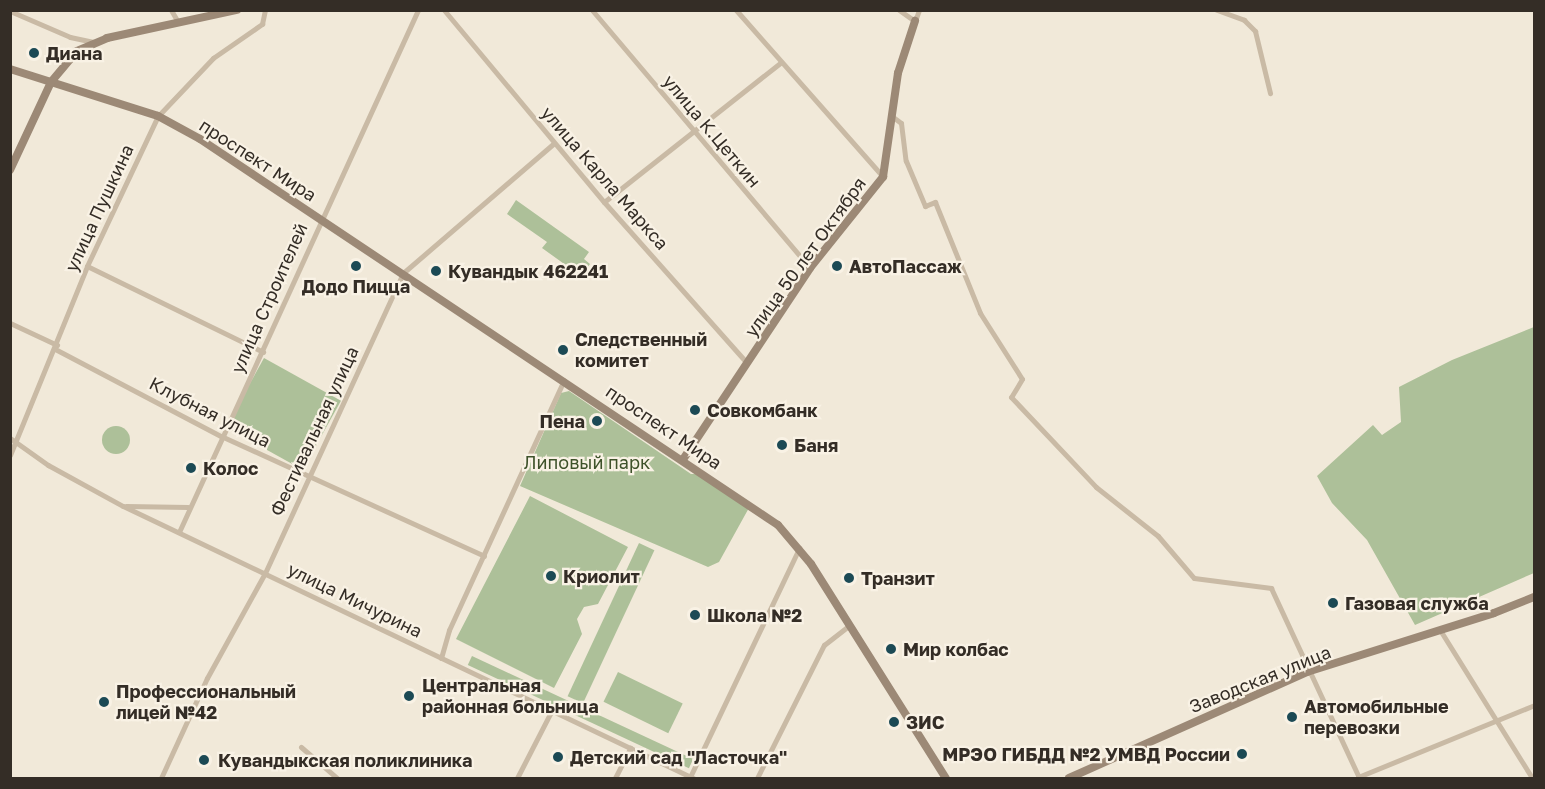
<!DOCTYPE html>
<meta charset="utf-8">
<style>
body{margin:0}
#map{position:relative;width:1545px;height:789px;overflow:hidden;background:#f1e9d9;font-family:"Golos Text",sans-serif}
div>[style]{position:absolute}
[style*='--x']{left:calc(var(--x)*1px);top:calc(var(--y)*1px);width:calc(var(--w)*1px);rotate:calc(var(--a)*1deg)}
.green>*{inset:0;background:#adc099;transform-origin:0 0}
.round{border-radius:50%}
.street>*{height:5px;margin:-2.5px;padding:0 2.5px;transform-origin:2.5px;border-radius:2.5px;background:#c9baa5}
.secondary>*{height:8px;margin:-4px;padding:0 4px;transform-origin:4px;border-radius:4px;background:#9c8976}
.dots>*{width:16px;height:16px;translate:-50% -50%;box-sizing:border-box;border:3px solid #f9f2e5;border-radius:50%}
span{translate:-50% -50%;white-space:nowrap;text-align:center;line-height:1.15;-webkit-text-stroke:4.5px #f9f2e5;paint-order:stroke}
.poi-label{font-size:18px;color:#342d26;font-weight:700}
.left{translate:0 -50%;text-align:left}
.right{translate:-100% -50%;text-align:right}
.street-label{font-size:18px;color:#342d26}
.park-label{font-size:18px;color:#3e522a}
.frame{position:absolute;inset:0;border:12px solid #342d26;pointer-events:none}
</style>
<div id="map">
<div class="green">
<i style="clip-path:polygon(516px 200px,589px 252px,584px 259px,590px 264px,581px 276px,542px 248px,547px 242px,507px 214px)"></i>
<i style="clip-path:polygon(1534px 327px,1534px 573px,1415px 625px,1367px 540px,1332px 503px,1317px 476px,1373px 425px,1382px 435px,1401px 422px,1399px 387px,1452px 360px)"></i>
<i style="left:264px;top:358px;width:88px;height:79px;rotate:29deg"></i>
<i style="clip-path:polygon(569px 391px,691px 474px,702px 474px,750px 506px,719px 562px,708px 567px,520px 486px,561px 393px)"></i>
<i class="round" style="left:102px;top:426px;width:28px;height:28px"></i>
<i style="clip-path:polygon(530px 496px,628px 547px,598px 604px,584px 607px,577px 619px,582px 634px,554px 688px,456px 639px)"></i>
<i style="left:639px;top:543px;width:17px;height:169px;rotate:25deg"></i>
<i style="left:472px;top:656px;width:244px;height:10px;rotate:25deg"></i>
<i style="left:618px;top:672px;width:72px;height:33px;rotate:26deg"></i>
</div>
<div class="street">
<i style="--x:171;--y:10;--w:14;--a:60"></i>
<i style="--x:444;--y:10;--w:250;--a:50.2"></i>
<i style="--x:604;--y:202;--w:214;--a:48.4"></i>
<i style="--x:592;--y:10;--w:338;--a:49.8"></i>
<i style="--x:736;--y:10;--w:222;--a:48.6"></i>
<i style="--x:899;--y:10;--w:19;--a:35"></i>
<i style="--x:915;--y:21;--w:12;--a:-70"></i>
<i style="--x:1217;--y:10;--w:29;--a:20"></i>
<i style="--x:1244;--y:20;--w:16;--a:45"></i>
<i style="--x:1255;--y:31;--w:64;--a:76.4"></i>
<i style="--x:10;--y:11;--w:65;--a:23.4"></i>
<i style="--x:70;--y:37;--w:24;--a:12"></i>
<i style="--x:893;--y:117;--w:10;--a:37"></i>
<i style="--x:901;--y:123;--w:38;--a:83"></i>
<i style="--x:906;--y:161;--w:49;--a:67.1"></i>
<i style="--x:925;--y:206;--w:11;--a:-22"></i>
<i style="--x:935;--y:202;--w:120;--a:67.9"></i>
<i style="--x:980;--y:313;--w:78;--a:57.5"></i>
<i style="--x:1022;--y:379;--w:21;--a:121"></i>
<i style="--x:1011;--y:397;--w:124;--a:46.6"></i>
<i style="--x:1096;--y:487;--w:79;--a:38.3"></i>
<i style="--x:1158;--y:536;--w:55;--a:49.4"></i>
<i style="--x:1194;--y:578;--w:78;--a:7.4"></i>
<i style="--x:1271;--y:588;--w:209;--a:65.1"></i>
<i style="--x:604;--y:202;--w:224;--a:-38.3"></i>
<i style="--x:87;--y:266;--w:196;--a:26"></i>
<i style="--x:10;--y:323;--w:52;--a:25.1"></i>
<i style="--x:55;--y:349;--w:187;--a:27.7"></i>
<i style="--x:221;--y:436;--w:289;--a:24.5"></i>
<i style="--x:10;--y:438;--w:47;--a:35.4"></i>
<i style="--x:48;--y:465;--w:85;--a:28.7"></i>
<i style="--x:123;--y:506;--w:632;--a:25.51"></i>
<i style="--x:10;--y:455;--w:204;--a:-67.8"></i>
<i style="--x:87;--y:266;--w:166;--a:-64.7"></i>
<i style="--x:158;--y:116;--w:80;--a:-46.5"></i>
<i style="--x:213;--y:58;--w:60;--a:-34.8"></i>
<i style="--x:262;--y:24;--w:14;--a:-78"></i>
<i style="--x:126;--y:506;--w:62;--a:0.9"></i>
<i style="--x:179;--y:532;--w:574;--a:-65.4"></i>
<i style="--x:1440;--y:630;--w:174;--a:58.1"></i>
<i style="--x:441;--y:658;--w:29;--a:-74"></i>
<i style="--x:449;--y:630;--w:275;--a:-65.3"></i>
<i style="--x:301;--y:747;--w:48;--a:40.7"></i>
<i style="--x:690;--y:777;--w:254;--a:-64.5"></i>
<i style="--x:1358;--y:777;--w:190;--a:-22.2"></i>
<i style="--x:161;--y:778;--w:110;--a:-65.3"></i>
<i style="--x:207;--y:678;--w:120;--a:-61.1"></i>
<i style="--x:265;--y:573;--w:330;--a:-65.3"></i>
<i style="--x:403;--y:273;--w:199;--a:-40.7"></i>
<i style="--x:517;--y:778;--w:76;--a:-62.8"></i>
<i style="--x:615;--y:778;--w:34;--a:-63"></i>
<i style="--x:757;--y:778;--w:149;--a:-63.3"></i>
<i style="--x:824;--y:645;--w:33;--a:-38"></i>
</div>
<div class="secondary">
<i style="--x:10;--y:69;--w:155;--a:17.6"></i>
<i style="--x:158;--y:116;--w:48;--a:28.7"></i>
<i style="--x:200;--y:139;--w:695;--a:33.74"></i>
<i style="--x:778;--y:525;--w:51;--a:49.8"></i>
<i style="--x:811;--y:564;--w:253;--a:57.8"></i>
<i style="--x:10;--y:170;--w:97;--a:-65"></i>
<i style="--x:51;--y:82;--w:40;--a:-50"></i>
<i style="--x:77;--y:51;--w:33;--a:-23"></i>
<i style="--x:107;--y:38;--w:133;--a:-12.2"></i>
<i style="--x:684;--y:458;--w:228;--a:-56.4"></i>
<i style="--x:810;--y:268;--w:117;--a:-51.3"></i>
<i style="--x:883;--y:177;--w:105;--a:-81.8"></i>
<i style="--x:898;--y:73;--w:55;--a:-71.9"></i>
<i style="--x:1069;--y:778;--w:261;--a:-24"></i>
<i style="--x:1307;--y:672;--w:196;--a:-17.5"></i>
<i style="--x:1494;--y:613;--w:43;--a:-21.8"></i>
</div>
<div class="dots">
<i style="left:34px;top:53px;background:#1c4a55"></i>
<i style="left:356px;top:266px;background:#1c4a55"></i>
<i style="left:837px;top:266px;background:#1c4a55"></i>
<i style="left:436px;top:271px;background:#1c4a55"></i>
<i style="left:563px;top:350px;background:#1c4a55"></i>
<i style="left:695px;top:410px;background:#1c4a55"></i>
<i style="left:597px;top:421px;background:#1c4a55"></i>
<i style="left:782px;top:445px;background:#1c4a55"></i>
<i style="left:191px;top:468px;background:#1c4a55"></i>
<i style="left:551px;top:576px;background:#1c4a55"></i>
<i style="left:849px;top:578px;background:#1c4a55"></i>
<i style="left:1333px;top:603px;background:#1c4a55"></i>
<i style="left:695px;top:615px;background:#1c4a55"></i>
<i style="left:891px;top:649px;background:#1c4a55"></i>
<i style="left:409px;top:696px;background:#1c4a55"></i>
<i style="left:104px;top:702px;background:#1c4a55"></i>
<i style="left:1292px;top:717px;background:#1c4a55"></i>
<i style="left:894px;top:722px;background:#1c4a55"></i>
<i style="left:1242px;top:754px;background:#1c4a55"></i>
<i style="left:558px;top:757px;background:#1c4a55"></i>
<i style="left:204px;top:760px;background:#1c4a55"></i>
</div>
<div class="poi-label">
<span class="left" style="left:46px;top:53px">Диана</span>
<span class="left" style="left:849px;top:266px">АвтоПассаж</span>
<span class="left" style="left:448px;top:271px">Кувандык 462241</span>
<span style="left:356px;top:286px">Додо Пицца</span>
<span class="left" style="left:575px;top:350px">Следственный<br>комитет</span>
<span class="left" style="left:707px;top:410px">Совкомбанк</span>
<span class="right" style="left:585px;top:421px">Пена</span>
<span class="left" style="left:794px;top:445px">Баня</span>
<span class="left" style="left:203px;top:468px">Колос</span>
<span class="left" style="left:563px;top:576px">Криолит</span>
<span class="left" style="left:861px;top:578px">Транзит</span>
<span class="left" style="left:1345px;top:603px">Газовая служба</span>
<span class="left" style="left:707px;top:615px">Школа №2</span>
<span class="left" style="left:903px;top:649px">Мир колбас</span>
<span class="left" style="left:422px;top:696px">Центральная<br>районная больница</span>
<span class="left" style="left:116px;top:702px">Профессиональный<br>лицей №42</span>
<span class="left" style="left:1304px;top:717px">Автомобильные<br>перевозки</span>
<span class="left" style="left:906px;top:722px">ЗИС</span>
<span class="right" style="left:1230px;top:754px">МРЭО ГИБДД №2 УМВД России</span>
<span class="left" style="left:570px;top:757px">Детский сад "Ласточка"</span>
<span class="left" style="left:218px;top:760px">Кувандыкская поликлиника</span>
</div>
<div class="street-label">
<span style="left:712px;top:131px;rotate:50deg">улица К.Цеткин</span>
<span style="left:258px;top:160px;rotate:33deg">проспект Мира</span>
<span style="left:605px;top:178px;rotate:49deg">улица Карла Маркса</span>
<span style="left:99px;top:208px;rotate:-65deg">улица Пушкина</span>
<span style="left:805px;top:257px;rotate:-54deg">улица 50 лет Октября</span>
<span style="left:269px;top:298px;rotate:-66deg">улица Строителей</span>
<span style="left:210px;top:412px;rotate:27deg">Клубная улица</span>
<span style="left:664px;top:427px;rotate:34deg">проспект Мира</span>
<span style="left:314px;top:431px;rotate:-65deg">Фестивальная улица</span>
<span style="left:355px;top:600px;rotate:26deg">улица Мичурина</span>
<span style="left:1260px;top:679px;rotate:-22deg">Заводская улица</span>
</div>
<div class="park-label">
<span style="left:587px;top:462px">Липовый парк</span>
</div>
<div class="frame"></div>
</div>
